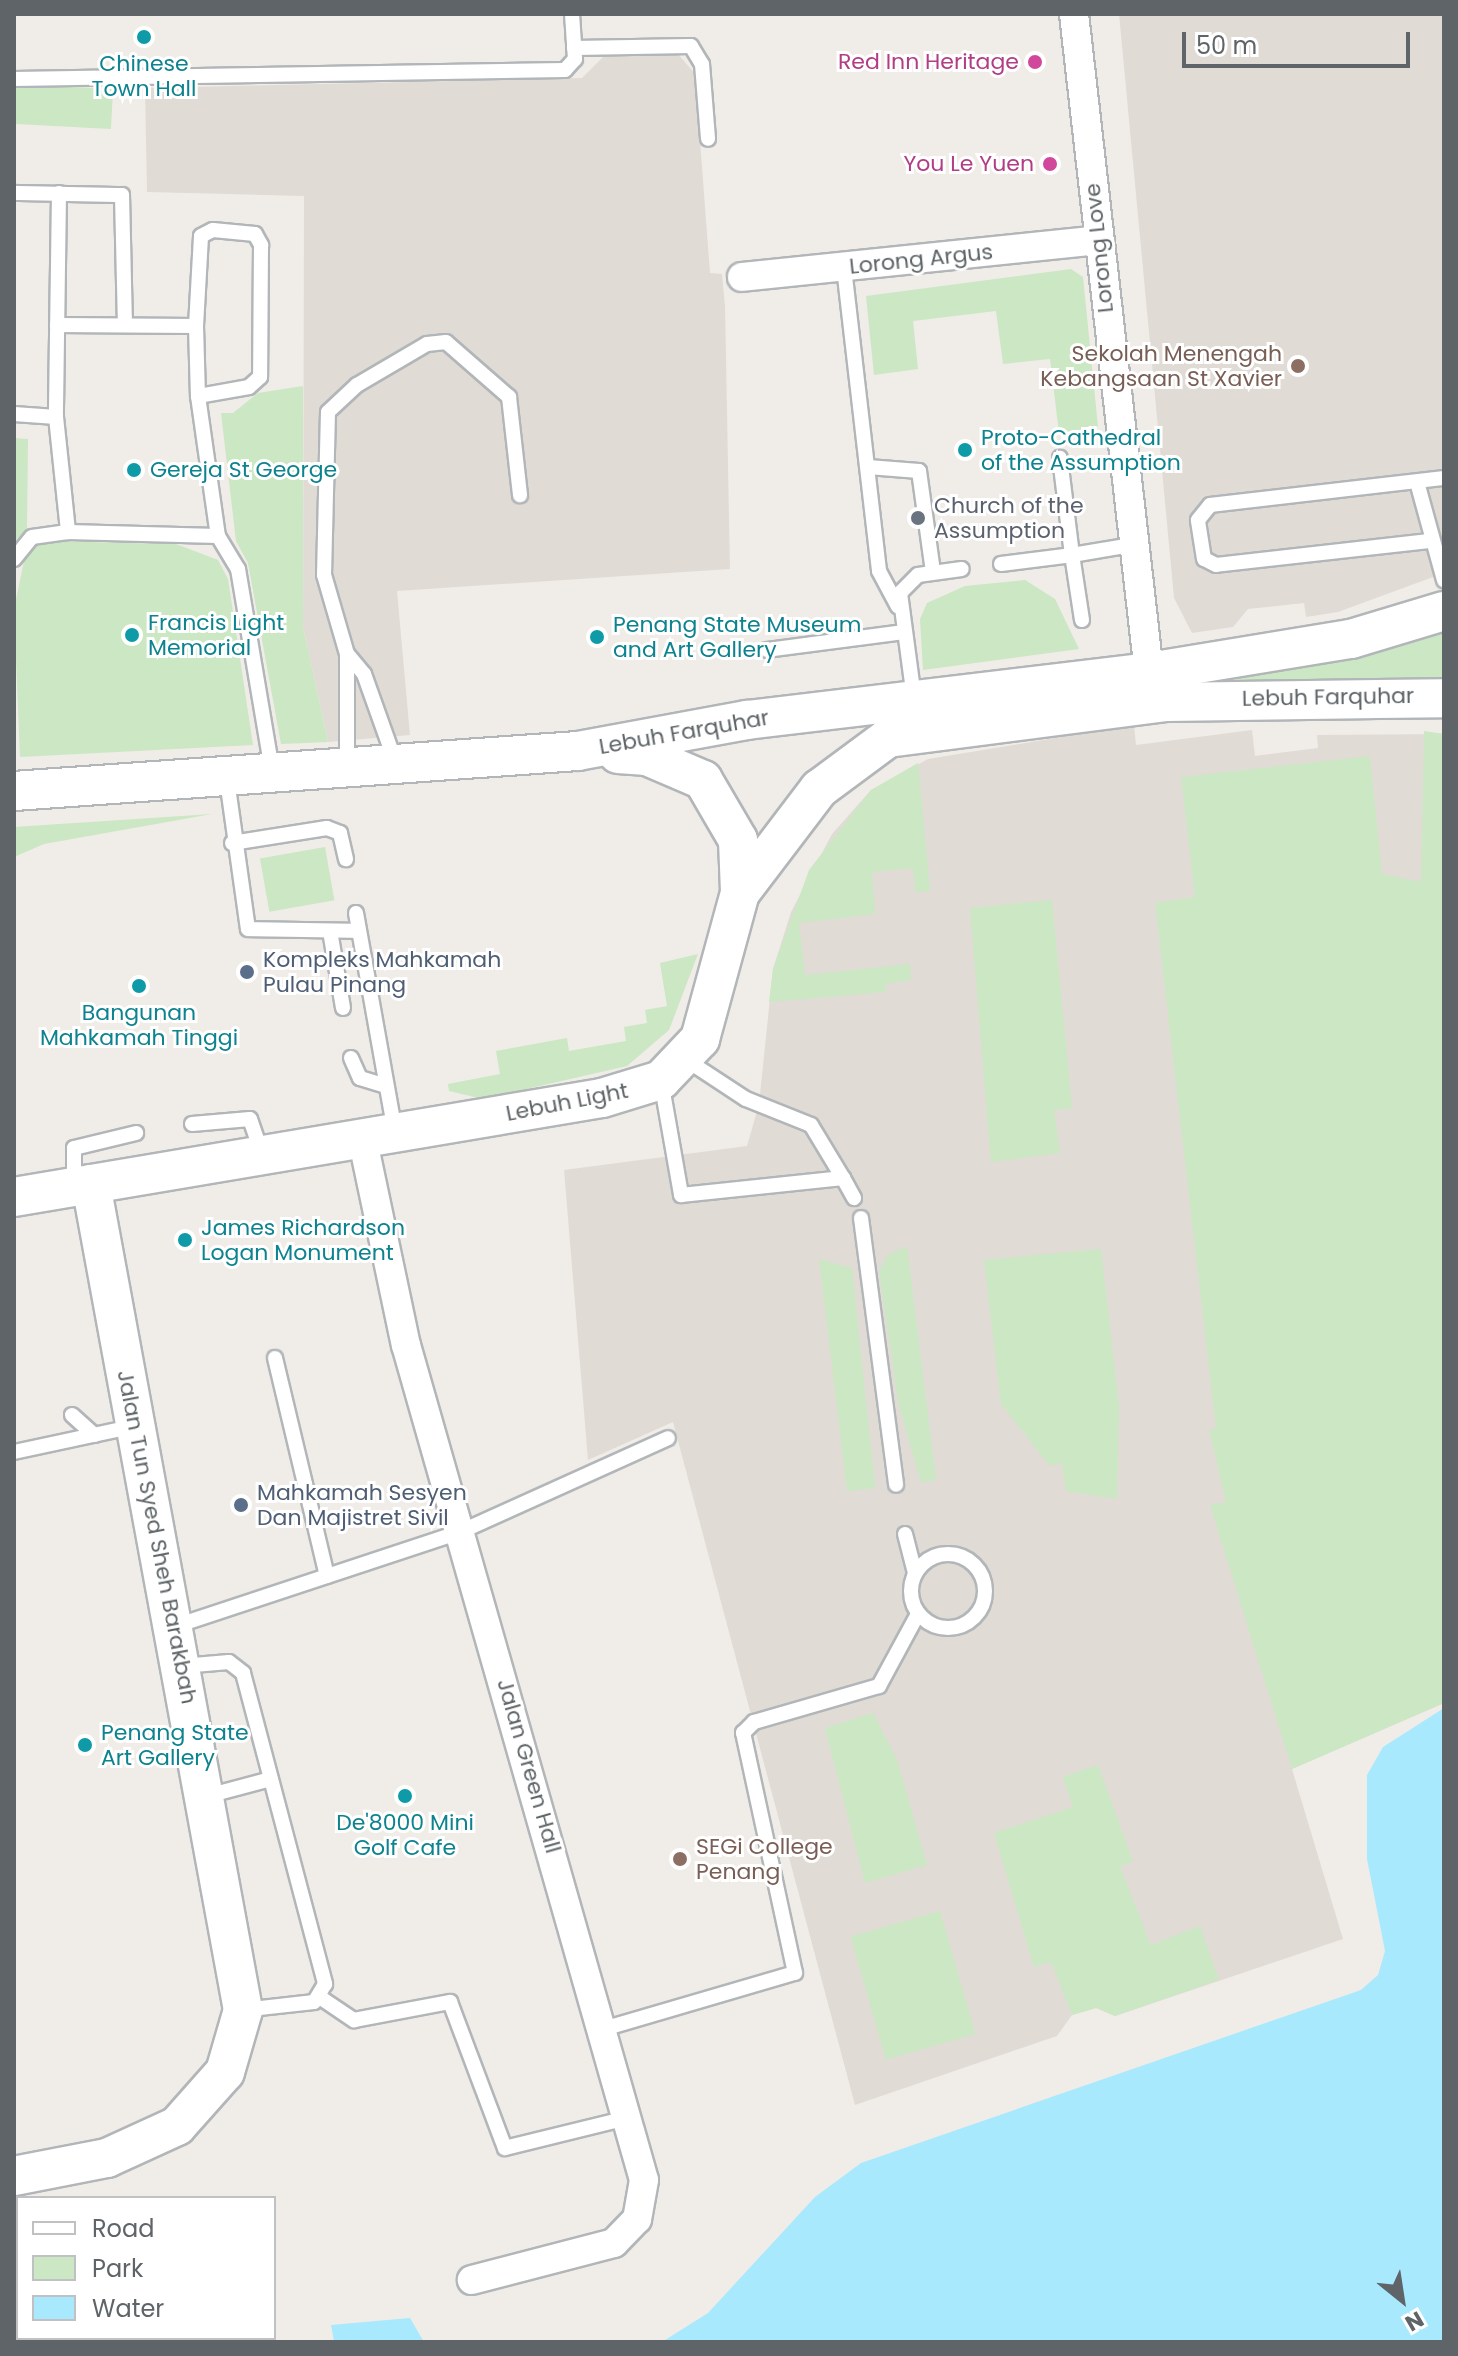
<!DOCTYPE html>
<style>
body{margin:0}
#map{position:relative;width:1458px;height:2356px;overflow:hidden;background:#f0ece7;font-family:Poppins,sans-serif}
div>[style]{position:absolute}
[style*='--x']{left:calc(var(--x)*1px);top:calc(var(--y)*1px);width:calc(var(--w)*1px);rotate:calc(var(--a)*1deg)}
.education>*{inset:0;background:#e0dcd5}
.green>*{inset:0;background:#cbe7c4;transform-origin:0 0}
.water>*{inset:0;background:#a9e9fe}
.roads{filter:drop-shadow(2px 0 #b2b6b9) drop-shadow(-2px 0 #b2b6b9) drop-shadow(0 2px #b2b6b9) drop-shadow(0 -2px #b2b6b9)}
.lane>*{height:14px;margin:-7px;padding:0 7px;transform-origin:7px;border-radius:7px;background:#fff}
.lane>.ring{margin:-7px;padding:0;box-sizing:content-box;background:none;border:14px solid #fff;border-radius:50%}
.street>*{height:28px;margin:-14px;padding:0 14px;transform-origin:14px;border-radius:14px;background:#fff}
.secondary>*{height:38px;margin:-19px;padding:0 19px;transform-origin:19px;border-radius:19px;background:#fff}
.dots>*{width:22px;height:22px;translate:-50% -50%;box-sizing:border-box;border:4px solid #fff;border-radius:50%}
span{translate:-50% -50%;white-space:nowrap;text-align:center;line-height:1.15;-webkit-text-stroke:6px #fff;paint-order:stroke}
.hotel-label{font-size:22px;color:#b23c85}
.right{translate:-100% -50%;text-align:right}
.culture-label{font-size:22px;color:#0d838f}
.left{translate:0 -50%;text-align:left}
.street-label{font-size:22px;color:#5e6467}
.education-label{font-size:22px;color:#785e54}
.worship-label{font-size:22px;color:#5b616d}
.service-label{font-size:22px;color:#4e5e75}
.frame{position:absolute;inset:0;border:16px solid #5e6467;pointer-events:none}
.legend{position:absolute;left:16px;top:2196px;width:260px;height:144px;box-sizing:border-box;background:#fff;border:2px solid #bfc1c2;margin:0;padding:10px 14px;list-style:none;font-size:24px;color:#5e6467}
.legend li{display:flex;align-items:center;gap:16px;height:40px}
.legend b{width:40px;border:2px solid #bfc1c2}
.north{position:absolute;left:1362px;top:2260px;width:80px;height:80px;-webkit-text-stroke:6px #fff;paint-order:stroke;rotate:150deg;font-size:22px;font-weight:700;line-height:32px;text-align:center;color:#5e6467}
.north::after{content:'';display:block;margin:auto;width:28px;height:36px;background:#5e6467;clip-path:polygon(50% 0,100% 100%,50% 72%,0 100%)}
.scale{position:absolute;left:1182px;top:32px;width:228px;height:36px;box-sizing:border-box;border:4px solid #5e6467;border-top:0;padding-left:10px;font-size:24px;line-height:28px;white-space:nowrap;color:#5e6467;-webkit-text-stroke:6px #fff;paint-order:stroke}
</style>
<div id="map">
<div class="education">
<i style="clip-path:polygon(1119px 14px,1444px 14px,1444px 573px,1338px 612px,1306px 617px,1304px 603px,1248px 609px,1233px 627px,1192px 633px,1174px 598px)"></i>
<i style="clip-path:polygon(605px 55px,679px 55px,695px 74px,710px 273px,722px 274px,725px 306px,730px 569px,397px 591px,410px 735px,328px 742px,303px 627px,304px 196px,147px 192px,145px 88px,582px 78px)"></i>
<i style="clip-path:polygon(1134px 725px,1136px 745px,1252px 730px,1255px 756px,1318px 748px,1317px 735px,1444px 734px,1444px 1703px,1292px 1769px,1343px 1939px,1115px 2016px,1096px 2008px,1072px 2015px,1057px 2036px,855px 2105px,673px 1422px,588px 1460px,564px 1170px,747px 1146px,759px 1104px,773px 969px,791px 912px,832px 834px,871px 790px,928px 759px)"></i>
</div>
<div class="green">
<i style="left:113px;top:89px;width:40px;height:99px;rotate:93deg"></i>
<i style="clip-path:polygon(1071px 269px,1083px 277px,1098px 427px,1059px 433px,1050px 359px,1003px 364px,996px 311px,913px 321px,918px 369px,874px 375px,866px 296px)"></i>
<i style="clip-path:polygon(303px 386px,303px 627px,328px 742px,281px 744px,248px 563px,236px 541px,221px 413px,233px 413px,258px 393px)"></i>
<i style="clip-path:polygon(14px 438px,28px 439px,27px 529px,14px 542px)"></i>
<i style="clip-path:polygon(41px 541px,176px 544px,218px 560px,228px 579px,253px 745px,20px 757px,14px 609px,24px 561px)"></i>
<i style="clip-path:polygon(1025px 580px,1055px 599px,1079px 649px,923px 670px,920px 619px,927px 603px,965px 586px)"></i>
<i style="clip-path:polygon(1444px 629px,1444px 681px,1237px 687px,1235px 677px)"></i>
<i style="clip-path:polygon(1424px 731px,1444px 734px,1444px 1703px,1292px 1769px,1210px 1505px,1226px 1502px,1209px 1430px,1216px 1428px,1155px 903px,1195px 897px,1181px 777px,1370px 756px,1382px 874px,1421px 882px)"></i>
<i style="clip-path:polygon(918px 763px,930px 891px,915px 892px,913px 868px,872px 872px,875px 914px,799px 923px,805px 975px,910px 964px,911px 980px,886px 984px,886px 992px,769px 1002px,773px 969px,809px 870px,871px 790px)"></i>
<i style="clip-path:polygon(212px 814px,44px 844px,14px 857px,14px 827px)"></i>
<i style="left:325px;top:847px;width:54px;height:66px;rotate:80deg"></i>
<i style="clip-path:polygon(1052px 900px,1072px 1108px,1054px 1110px,1060px 1153px,991px 1162px,970px 908px)"></i>
<i style="clip-path:polygon(698px 954px,669px 1030px,627px 1066px,483px 1099px,449px 1091px,448px 1084px,500px 1074px,496px 1051px,567px 1038px,569px 1051px,626px 1041px,624px 1027px,647px 1023px,645px 1010px,667px 1006px,660px 963px)"></i>
<i style="clip-path:polygon(907px 1246px,936px 1480px,921px 1482px,899px 1406px,879px 1271px,888px 1255px)"></i>
<i style="clip-path:polygon(1101px 1249px,1119px 1407px,1117px 1499px,1066px 1491px,1062px 1464px,1049px 1465px,1001px 1404px,984px 1260px)"></i>
<i style="clip-path:polygon(819px 1259px,852px 1268px,875px 1488px,847px 1491px)"></i>
<i style="clip-path:polygon(873px 1713px,897px 1760px,927px 1865px,865px 1883px,825px 1728px)"></i>
<i style="clip-path:polygon(1098px 1765px,1133px 1861px,1120px 1867px,1151px 1945px,1200px 1926px,1219px 1980px,1115px 2016px,1096px 2008px,1072px 2015px,1051px 1962px,1034px 1967px,994px 1833px,1073px 1807px,1063px 1777px)"></i>
<i style="left:940px;top:1911px;width:128px;height:93px;rotate:74deg"></i>
</div>
<div class="water">
<i style="clip-path:polygon(1444px 1708px,1444px 2342px,662px 2342px,708px 2313px,815px 2197px,861px 2163px,1361px 1990px,1378px 1975px,1385px 1951px,1367px 1859px,1367px 1775px,1383px 1747px)"></i>
<i style="clip-path:polygon(410px 2318px,424px 2342px,312px 2342px,334px 2341px,331px 2325px)"></i>
</div>
<div class="roads">
<div class="lane">
<i style="--x:574;--y:48;--w:117;--a:-1"></i>
<i style="--x:691;--y:46;--w:21;--a:59"></i>
<i style="--x:702;--y:64;--w:75;--a:85.4"></i>
<i style="--x:14;--y:79;--w:551;--a:-0.94"></i>
<i style="--x:565;--y:70;--w:15;--a:-48"></i>
<i style="--x:575;--y:59;--w:45;--a:-93.8"></i>
<i style="--x:14;--y:193;--w:108;--a:1.1"></i>
<i style="--x:122;--y:195;--w:130;--a:88.7"></i>
<i style="--x:59;--y:193;--w:224;--a:90.8"></i>
<i style="--x:56;--y:417;--w:116;--a:84"></i>
<i style="--x:68;--y:532;--w:150;--a:1.5"></i>
<i style="--x:844;--y:268;--w:305;--a:83.4"></i>
<i style="--x:879;--y:571;--w:40;--a:62"></i>
<i style="--x:57;--y:325;--w:139;--a:0.4"></i>
<i style="--x:196;--y:326;--w:70;--a:88.4"></i>
<i style="--x:198;--y:396;--w:141;--a:81.9"></i>
<i style="--x:218;--y:536;--w:39;--a:59"></i>
<i style="--x:238;--y:569;--w:204;--a:80.4"></i>
<i style="--x:196;--y:326;--w:90;--a:-86.8"></i>
<i style="--x:201;--y:236;--w:13;--a:-27"></i>
<i style="--x:213;--y:230;--w:42;--a:5.4"></i>
<i style="--x:255;--y:234;--w:13;--a:61"></i>
<i style="--x:261;--y:245;--w:132;--a:90.4"></i>
<i style="--x:260;--y:377;--w:15;--a:138"></i>
<i style="--x:249;--y:387;--w:52;--a:170"></i>
<i style="--x:14;--y:414;--w:42;--a:4.1"></i>
<i style="--x:868;--y:467;--w:51;--a:4.5"></i>
<i style="--x:919;--y:471;--w:102;--a:82.1"></i>
<i style="--x:1417;--y:482;--w:102;--a:74.6"></i>
<i style="--x:1429;--y:541;--w:214;--a:173.6"></i>
<i style="--x:1216;--y:565;--w:13;--a:-153"></i>
<i style="--x:1204;--y:559;--w:39;--a:-99"></i>
<i style="--x:1198;--y:520;--w:19;--a:-51"></i>
<i style="--x:1210;--y:505;--w:236;--a:-6.6"></i>
<i style="--x:14;--y:559;--w:28;--a:-51"></i>
<i style="--x:32;--y:537;--w:36;--a:-8"></i>
<i style="--x:1001;--y:564;--w:72;--a:-7.2"></i>
<i style="--x:1072;--y:555;--w:98;--a:-97.1"></i>
<i style="--x:1082;--y:620;--w:66;--a:-98.7"></i>
<i style="--x:1072;--y:555;--w:61;--a:-9.5"></i>
<i style="--x:767;--y:650;--w:137;--a:-7.5"></i>
<i style="--x:347;--y:654;--w:111;--a:90"></i>
<i style="--x:914;--y:698;--w:106;--a:-97.6"></i>
<i style="--x:900;--y:593;--w:25;--a:-45"></i>
<i style="--x:918;--y:575;--w:44;--a:-7.8"></i>
<i style="--x:395;--y:761;--w:92;--a:-109.6"></i>
<i style="--x:364;--y:674;--w:26;--a:-130"></i>
<i style="--x:347;--y:654;--w:82;--a:-106.2"></i>
<i style="--x:324;--y:575;--w:163;--a:-88.6"></i>
<i style="--x:328;--y:412;--w:40;--a:-43"></i>
<i style="--x:357;--y:385;--w:81;--a:-30.4"></i>
<i style="--x:427;--y:344;--w:19;--a:-6"></i>
<i style="--x:446;--y:342;--w:84;--a:41.1"></i>
<i style="--x:509;--y:397;--w:99;--a:83.6"></i>
<i style="--x:227;--y:780;--w:150;--a:82"></i>
<i style="--x:248;--y:929;--w:111;--a:1"></i>
<i style="--x:232;--y:843;--w:96;--a:-9"></i>
<i style="--x:327;--y:828;--w:14;--a:21"></i>
<i style="--x:340;--y:833;--w:27;--a:77"></i>
<i style="--x:356;--y:913;--w:221;--a:79.9"></i>
<i style="--x:330;--y:931;--w:78;--a:80.4"></i>
<i style="--x:351;--y:1058;--w:22;--a:66"></i>
<i style="--x:360;--y:1078;--w:24;--a:17"></i>
<i style="--x:685;--y:1059;--w:73;--a:33.3"></i>
<i style="--x:746;--y:1099;--w:70;--a:21.8"></i>
<i style="--x:811;--y:1125;--w:62;--a:58.9"></i>
<i style="--x:661;--y:1081;--w:116;--a:80"></i>
<i style="--x:681;--y:1195;--w:163;--a:-6"></i>
<i style="--x:843;--y:1178;--w:23;--a:61"></i>
<i style="--x:192;--y:1124;--w:58;--a:-4.9"></i>
<i style="--x:250;--y:1119;--w:36;--a:71"></i>
<i style="--x:74;--y:1187;--w:39;--a:-90"></i>
<i style="--x:74;--y:1148;--w:64;--a:-13.6"></i>
<i style="--x:861;--y:1218;--w:269;--a:82.5"></i>
<i style="--x:275;--y:1358;--w:224;--a:76.6"></i>
<i style="--x:72;--y:1415;--w:30;--a:42"></i>
<i style="--x:14;--y:1452;--w:124;--a:-12.1"></i>
<i style="--x:905;--y:1534;--w:40;--a:75.6"></i>
<i class="ring" style="left:911px;top:1554px;width:60px;height:60px"></i>
<i style="--x:176;--y:1626;--w:299;--a:-18.3"></i>
<i style="--x:460;--y:1532;--w:228;--a:-24.3"></i>
<i style="--x:182;--y:1666;--w:47;--a:-4.9"></i>
<i style="--x:229;--y:1662;--w:18;--a:38"></i>
<i style="--x:243;--y:1673;--w:322;--a:75.2"></i>
<i style="--x:325;--y:1984;--w:21;--a:121"></i>
<i style="--x:314;--y:2002;--w:71;--a:173.6"></i>
<i style="--x:207;--y:1796;--w:66;--a:-14.9"></i>
<i style="--x:321;--y:1998;--w:40;--a:34"></i>
<i style="--x:354;--y:2020;--w:98;--a:-10.6"></i>
<i style="--x:450;--y:2002;--w:156;--a:69.4"></i>
<i style="--x:505;--y:2148;--w:126;--a:-13.8"></i>
<i style="--x:603;--y:2029;--w:200;--a:-16.3"></i>
<i style="--x:795;--y:1973;--w:246;--a:-102.2"></i>
<i style="--x:743;--y:1733;--w:16;--a:-45"></i>
<i style="--x:754;--y:1722;--w:130;--a:-16.1"></i>
<i style="--x:879;--y:1686;--w:82;--a:-61.6"></i>
</div>
<div class="street">
<i style="--x:1074;--y:14;--w:662;--a:83.5"></i>
<i style="--x:742;--y:277;--w:359;--a:-5.9"></i>
<i style="--x:362;--y:1137;--w:213;--a:78.1"></i>
<i style="--x:406;--y:1345;--w:868;--a:74.09"></i>
<i style="--x:644;--y:2180;--w:40;--a:100"></i>
<i style="--x:637;--y:2219;--w:33;--a:134"></i>
<i style="--x:614;--y:2243;--w:147;--a:165.4"></i>
</div>
<div class="secondary">
<i style="--x:618;--y:754;--w:29;--a:4"></i>
<i style="--x:647;--y:756;--w:61;--a:23.2"></i>
<i style="--x:703;--y:780;--w:69;--a:59.7"></i>
<i style="--x:738;--y:840;--w:53;--a:87.8"></i>
<i style="--x:14;--y:791;--w:565;--a:-4.06"></i>
<i style="--x:578;--y:751;--w:172;--a:-10.4"></i>
<i style="--x:747;--y:720;--w:405;--a:-6.8"></i>
<i style="--x:1149;--y:672;--w:205;--a:-9.3"></i>
<i style="--x:1351;--y:639;--w:97;--a:-16.8"></i>
<i style="--x:14;--y:1197;--w:596;--a:-9.56"></i>
<i style="--x:602;--y:1098;--w:62;--a:-17"></i>
<i style="--x:661;--y:1080;--w:57;--a:-46.4"></i>
<i style="--x:700;--y:1039;--w:151;--a:-74.7"></i>
<i style="--x:740;--y:893;--w:131;--a:-52.8"></i>
<i style="--x:819;--y:789;--w:86;--a:-36.5"></i>
<i style="--x:888;--y:738;--w:281;--a:-7.4"></i>
<i style="--x:1167;--y:702;--w:277;--a:-0.8"></i>
<i style="--x:14;--y:2176;--w:95;--a:-11"></i>
<i style="--x:107;--y:2158;--w:77;--a:-24.6"></i>
<i style="--x:177;--y:2126;--w:72;--a:-48.4"></i>
<i style="--x:225;--y:2072;--w:65;--a:-73.8"></i>
<i style="--x:243;--y:2010;--w:840;--a:-100.43"></i>
</div>
</div>
<div class="dots">
<i style="left:144px;top:37px;background:#0f9aa8"></i>
<i style="left:1035px;top:62px;background:#d1479c"></i>
<i style="left:1050px;top:164px;background:#d1479c"></i>
<i style="left:1298px;top:366px;background:#8d6e63"></i>
<i style="left:965px;top:450px;background:#0f9aa8"></i>
<i style="left:134px;top:470px;background:#0f9aa8"></i>
<i style="left:918px;top:518px;background:#6b7280"></i>
<i style="left:132px;top:635px;background:#0f9aa8"></i>
<i style="left:597px;top:637px;background:#0f9aa8"></i>
<i style="left:247px;top:972px;background:#5c6f8a"></i>
<i style="left:139px;top:986px;background:#0f9aa8"></i>
<i style="left:185px;top:1240px;background:#0f9aa8"></i>
<i style="left:241px;top:1505px;background:#5c6f8a"></i>
<i style="left:85px;top:1745px;background:#0f9aa8"></i>
<i style="left:405px;top:1796px;background:#0f9aa8"></i>
<i style="left:680px;top:1859px;background:#8d6e63"></i>
</div>
<div class="hotel-label">
<span class="right" style="left:1019px;top:62px">Red Inn Heritage</span>
<span class="right" style="left:1034px;top:164px">You Le Yuen</span>
</div>
<div class="culture-label">
<span style="left:144px;top:76px">Chinese<br>Town Hall</span>
<span class="left" style="left:981px;top:450px">Proto-Cathedral<br>of the Assumption</span>
<span class="left" style="left:150px;top:470px">Gereja St George</span>
<span class="left" style="left:148px;top:635px">Francis Light<br>Memorial</span>
<span class="left" style="left:613px;top:637px">Penang State Museum<br>and Art Gallery</span>
<span style="left:139px;top:1025px">Bangunan<br>Mahkamah Tinggi</span>
<span class="left" style="left:201px;top:1240px">James Richardson<br>Logan Monument</span>
<span class="left" style="left:101px;top:1745px">Penang State<br>Art Gallery</span>
<span style="left:405px;top:1835px">De'8000 Mini<br>Golf Cafe</span>
</div>
<div class="street-label">
<span style="left:1099px;top:248px;rotate:-96deg">Lorong Love</span>
<span style="left:921px;top:259px;rotate:-6deg">Lorong Argus</span>
<span style="left:1328px;top:697px;rotate:-1deg">Lebuh Farquhar</span>
<span style="left:684px;top:732px;rotate:-10deg">Lebuh Farquhar</span>
<span style="left:567px;top:1102px;rotate:-11deg">Lebuh Light</span>
<span style="left:157px;top:1537px;rotate:79deg">Jalan Tun Syed Sheh Barakbah</span>
<span style="left:529px;top:1766px;rotate:74deg">Jalan Green Hall</span>
</div>
<div class="education-label">
<span class="right" style="left:1282px;top:366px">Sekolah Menengah<br>Kebangsaan St Xavier</span>
<span class="left" style="left:696px;top:1859px">SEGi College<br>Penang</span>
</div>
<div class="worship-label">
<span class="left" style="left:934px;top:518px">Church of the<br>Assumption</span>
</div>
<div class="service-label">
<span class="left" style="left:263px;top:972px">Kompleks Mahkamah<br>Pulau Pinang</span>
<span class="left" style="left:257px;top:1505px">Mahkamah Sesyen<br>Dan Majistret Sivil</span>
</div>
<div class="frame"></div>
<ul class="legend">
<li><b style="height:10px;background:#fff"></b>Road</li>
<li><b style="height:22px;background:#cbe7c4"></b>Park</li>
<li><b style="height:22px;background:#a9e9fe"></b>Water</li>
</ul>
<div class="north">N</div>
<div class="scale">50 m</div>
</div>
